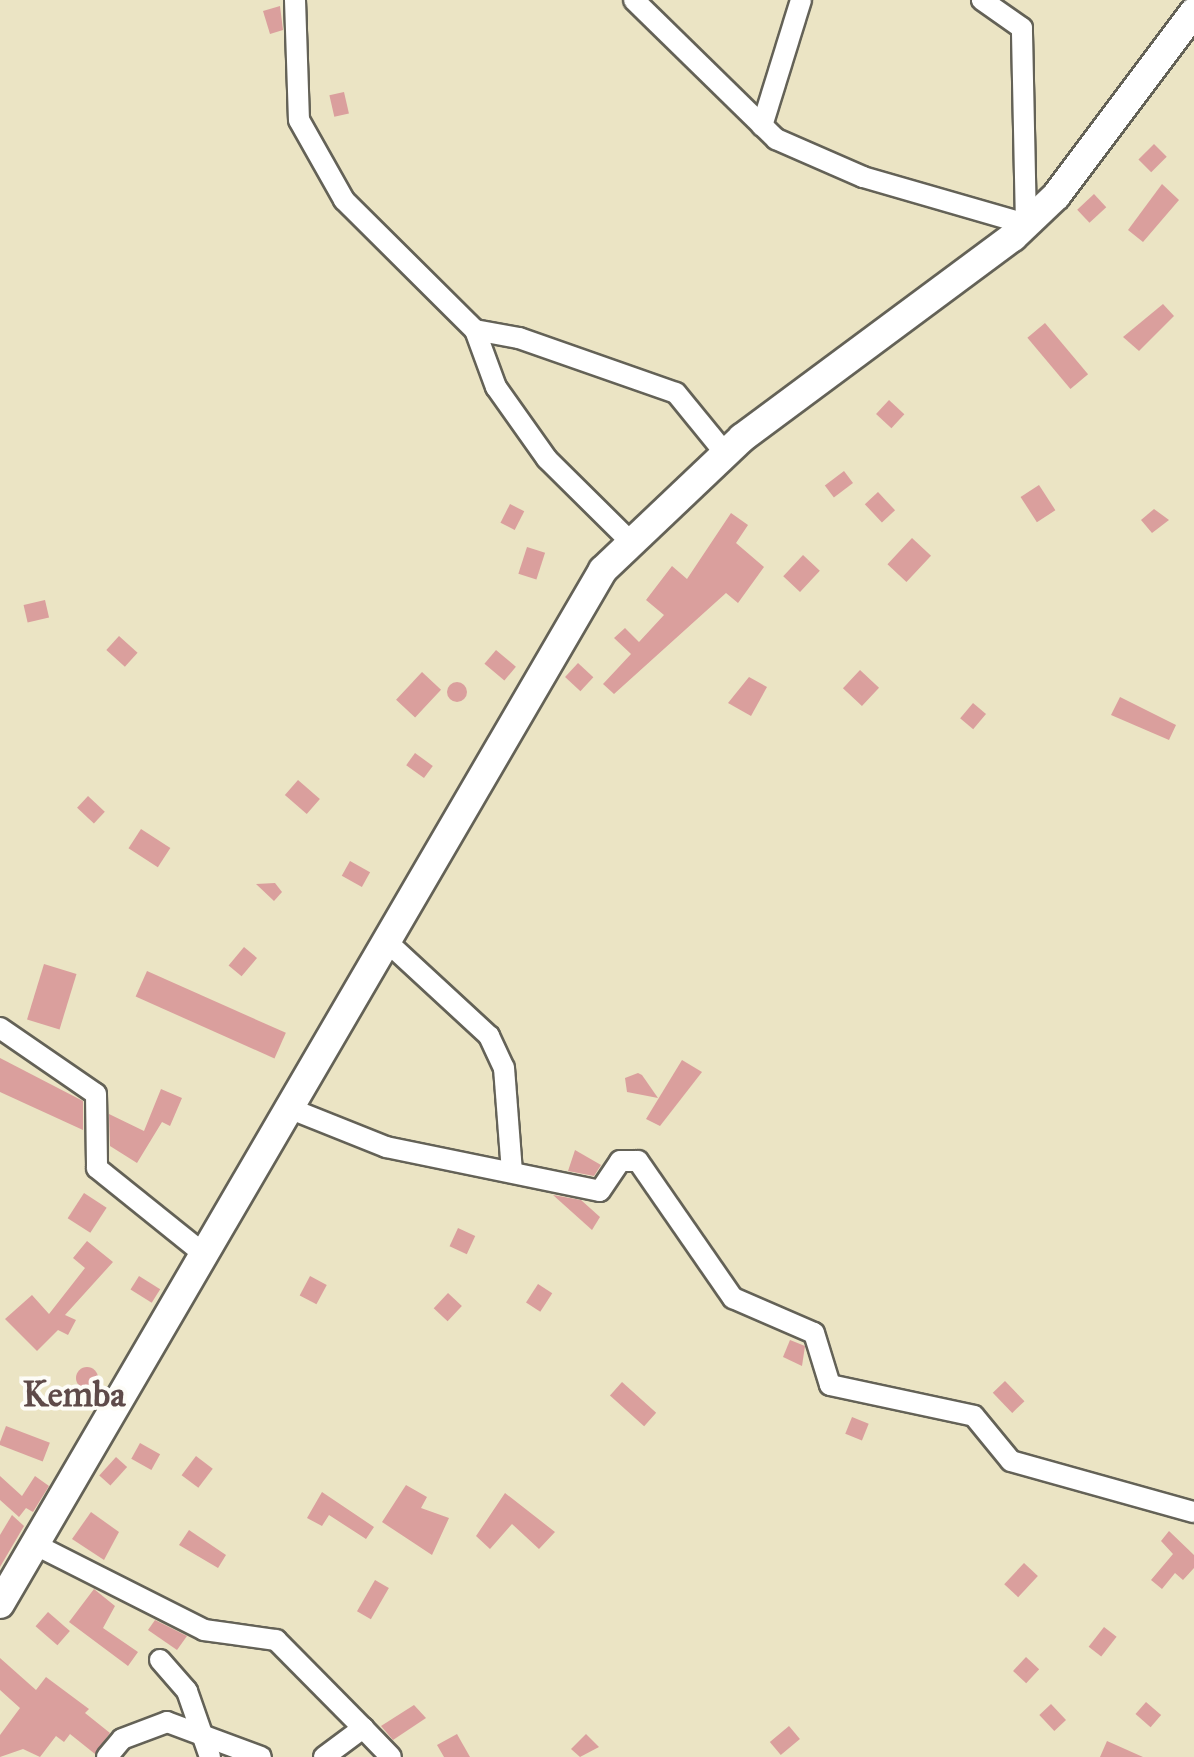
<!DOCTYPE html>
<style>
body{margin:0}
#map{position:relative;width:1194px;height:1757px;overflow:hidden;background:#ebe4c4;font-family:"IM FELL Great Primer",serif}
div>[style]{position:absolute}
[style*='--x']{left:calc(var(--x)*1px);top:calc(var(--y)*1px);width:calc(var(--w)*1px);rotate:calc(var(--a)*1deg)}
.building>*{inset:0;background:#da9f9d;transform-origin:0 0}
.round{border-radius:50%}
.roads{filter:drop-shadow(2px 0 #646257) drop-shadow(-2px 0 #646257) drop-shadow(0 2px #646257) drop-shadow(0 -2px #646257)}
.street>*{height:20px;margin:-10px;padding:0 10px;transform-origin:10px;border-radius:10px;background:#fff}
.secondary>*{height:28px;margin:-14px;padding:0 14px;transform-origin:14px;border-radius:14px;background:#fff}
span{translate:-50% -50%;white-space:nowrap;text-align:center;line-height:1.15;-webkit-text-stroke:8px #fdfcf7;paint-order:stroke}
.district-label{font-size:36px;color:#5e4a49;font-weight:700}
</style>
<div id="map">
<div class="building">
<i style="clip-path:polygon(280px 6px,283px 30px,270px 34px,263px 11px)"></i>
<i style="left:344px;top:92px;width:22px;height:15px;rotate:77deg"></i>
<i style="left:1154px;top:144px;width:18px;height:22px;rotate:45deg"></i>
<i style="clip-path:polygon(1162px 184px,1179px 200px,1143px 242px,1128px 230px)"></i>
<i style="left:1094px;top:194px;width:18px;height:23px;rotate:47deg"></i>
<i style="clip-path:polygon(1163px 304px,1174px 316px,1139px 351px,1123px 337px)"></i>
<i style="left:1045px;top:323px;width:67px;height:23px;rotate:50deg"></i>
<i style="left:889px;top:400px;width:21px;height:19px;rotate:43deg"></i>
<i style="left:844px;top:471px;width:15px;height:24px;rotate:53deg"></i>
<i style="left:1039px;top:485px;width:30px;height:22px;rotate:57deg"></i>
<i style="left:878px;top:492px;width:25px;height:18px;rotate:47deg"></i>
<i style="left:510px;top:504px;width:16px;height:21px;rotate:27deg"></i>
<i style="clip-path:polygon(1154px 509px,1169px 520px,1152px 533px,1141px 520px)"></i>
<i style="clip-path:polygon(731px 513px,748px 525px,736px 543px,764px 567px,738px 603px,726px 593px,614px 694px,603px 684px,631px 654px,614px 638px,625px 628px,639px 642px,664px 615px,646px 600px,672px 566px,687px 579px)"></i>
<i style="left:912px;top:538px;width:26px;height:36px;rotate:43deg"></i>
<i style="left:527px;top:547px;width:19px;height:28px;rotate:18deg"></i>
<i style="left:803px;top:555px;width:23px;height:29px;rotate:43deg"></i>
<i style="left:45px;top:600px;width:18px;height:22px;rotate:77deg"></i>
<i style="left:119px;top:636px;width:25px;height:19px;rotate:42deg"></i>
<i style="left:496px;top:650px;width:26px;height:18px;rotate:40deg"></i>
<i style="left:578px;top:663px;width:21px;height:19px;rotate:43deg"></i>
<i style="left:860px;top:670px;width:26px;height:25px;rotate:43deg"></i>
<i style="left:422px;top:672px;width:26px;height:38px;rotate:43deg"></i>
<i style="clip-path:polygon(749px 677px,767px 687px,751px 716px,728px 703px)"></i>
<i class="round" style="left:447px;top:682px;width:20px;height:20px"></i>
<i style="clip-path:polygon(1120px 697px,1176px 725px,1169px 740px,1111px 715px)"></i>
<i style="left:973px;top:703px;width:17px;height:20px;rotate:40deg"></i>
<i style="left:415px;top:753px;width:22px;height:15px;rotate:36deg"></i>
<i style="left:298px;top:780px;width:29px;height:20px;rotate:41deg"></i>
<i style="left:88px;top:796px;width:23px;height:16px;rotate:43deg"></i>
<i style="left:141px;top:829px;width:35px;height:23px;rotate:33deg"></i>
<i style="left:350px;top:861px;width:23px;height:17px;rotate:29deg"></i>
<i style="clip-path:polygon(275px 883px,282px 892px,274px 901px,256px 884px)"></i>
<i style="left:244px;top:947px;width:17px;height:24px;rotate:40deg"></i>
<i style="left:44px;top:964px;width:34px;height:58px;rotate:17deg"></i>
<i style="left:147px;top:971px;width:152px;height:28px;rotate:24deg"></i>
<i style="clip-path:polygon(0 1058px,83px 1101px,83px 1130px,0 1092px)"></i>
<i style="clip-path:polygon(682px 1060px,702px 1072px,660px 1126px,646px 1119px)"></i>
<i style="clip-path:polygon(638px 1073px,642px 1075px,658px 1098px,627px 1092px,625px 1078px)"></i>
<i style="clip-path:polygon(161px 1089px,182px 1098px,170px 1126px,162px 1122px,137px 1163px,110px 1146px,109px 1114px,144px 1131px)"></i>
<i style="clip-path:polygon(575px 1150px,601px 1165px,594px 1176px,568px 1171px)"></i>
<i style="left:84px;top:1193px;width:27px;height:30px;rotate:33deg"></i>
<i style="clip-path:polygon(553px 1195px,581px 1200px,600px 1217px,592px 1230px)"></i>
<i style="left:458px;top:1228px;width:19px;height:20px;rotate:25deg"></i>
<i style="clip-path:polygon(87px 1241px,113px 1262px,65px 1315px,76px 1320px,68px 1335px,58px 1330px,37px 1351px,5px 1319px,32px 1295px,49px 1314px,85px 1268px,73px 1258px)"></i>
<i style="left:139px;top:1276px;width:25px;height:16px;rotate:32deg"></i>
<i style="left:310px;top:1276px;width:19px;height:22px;rotate:28deg"></i>
<i style="left:538px;top:1284px;width:17px;height:22px;rotate:33deg"></i>
<i style="left:448px;top:1293px;width:19px;height:21px;rotate:43deg"></i>
<i style="clip-path:polygon(790px 1340px,805px 1346px,802px 1366px,783px 1357px)"></i>
<i class="round" style="left:76px;top:1367px;width:22px;height:22px"></i>
<i style="left:1005px;top:1381px;width:28px;height:17px;rotate:46deg"></i>
<i style="left:622px;top:1382px;width:46px;height:18px;rotate:42deg"></i>
<i style="left:852px;top:1417px;width:18px;height:18px;rotate:22deg"></i>
<i style="left:6px;top:1426px;width:47px;height:20px;rotate:21deg"></i>
<i style="left:140px;top:1443px;width:23px;height:18px;rotate:29deg"></i>
<i style="left:196px;top:1456px;width:21px;height:24px;rotate:37deg"></i>
<i style="left:116px;top:1457px;width:15px;height:25px;rotate:42deg"></i>
<i style="clip-path:polygon(0 1476px,22px 1496px,35px 1476px,49px 1486px,33px 1512px,26px 1508px,19px 1517px,0 1500px)"></i>
<i style="clip-path:polygon(406px 1485px,427px 1497px,421px 1508px,449px 1518px,432px 1555px,382px 1522px)"></i>
<i style="clip-path:polygon(322px 1492px,374px 1527px,366px 1539px,329px 1515px,322px 1526px,307px 1518px)"></i>
<i style="clip-path:polygon(505px 1493px,555px 1532px,539px 1549px,512px 1524px,490px 1549px,476px 1536px)"></i>
<i style="clip-path:polygon(91px 1512px,119px 1532px,104px 1560px,72px 1539px)"></i>
<i style="clip-path:polygon(12px 1515px,24px 1526px,0 1567px,0 1535px)"></i>
<i style="clip-path:polygon(189px 1530px,226px 1555px,218px 1568px,179px 1545px)"></i>
<i style="clip-path:polygon(1169px 1531px,1194px 1555px,1194px 1568px,1183px 1580px,1175px 1573px,1162px 1589px,1151px 1580px,1173px 1554px,1161px 1541px)"></i>
<i style="left:1024px;top:1563px;width:19px;height:29px;rotate:43deg"></i>
<i style="left:375px;top:1580px;width:16px;height:36px;rotate:30deg"></i>
<i style="clip-path:polygon(94px 1589px,115px 1606px,103px 1628px,138px 1652px,128px 1666px,69px 1622px)"></i>
<i style="left:48px;top:1612px;width:29px;height:19px;rotate:41deg"></i>
<i style="clip-path:polygon(155px 1620px,187px 1636px,177px 1650px,148px 1630px)"></i>
<i style="left:1104px;top:1627px;width:16px;height:25px;rotate:38deg"></i>
<i style="left:1026px;top:1657px;width:18px;height:19px;rotate:43deg"></i>
<i style="clip-path:polygon(0 1658px,36px 1690px,46px 1677px,89px 1709px,85px 1713px,110px 1733px,95px 1754px,70px 1734px,64px 1742px,56px 1736px,40px 1757px,23px 1749px,0 1757px,0 1735px,20px 1708px,0 1690px)"></i>
<i style="left:1146px;top:1702px;width:20px;height:16px;rotate:41deg"></i>
<i style="left:1051px;top:1704px;width:22px;height:16px;rotate:47deg"></i>
<i style="clip-path:polygon(414px 1705px,426px 1718px,393px 1740px,381px 1726px)"></i>
<i style="left:789px;top:1726px;width:17px;height:25px;rotate:50deg"></i>
<i style="clip-path:polygon(457px 1734px,470px 1757px,444px 1757px,437px 1745px)"></i>
<i style="clip-path:polygon(586px 1734px,599px 1747px,580px 1757px,571px 1749px)"></i>
<i style="clip-path:polygon(1107px 1741px,1143px 1757px,1100px 1757px)"></i>
</div>
<div class="roads">
<div class="street">
<i style="--x:295;--y:0;--w:120;--a:88.1"></i>
<i style="--x:299;--y:120;--w:92;--a:60.6"></i>
<i style="--x:344;--y:200;--w:185;--a:44.8"></i>
<i style="--x:475;--y:330;--w:45;--a:10.3"></i>
<i style="--x:519;--y:338;--w:166;--a:19.3"></i>
<i style="--x:676;--y:393;--w:77;--a:50.8"></i>
<i style="--x:634;--y:0;--w:199;--a:44.4"></i>
<i style="--x:776;--y:139;--w:95;--a:23.6"></i>
<i style="--x:863;--y:177;--w:170;--a:16.1"></i>
<i style="--x:1026;--y:224;--w:196;--a:-91.2"></i>
<i style="--x:1022;--y:28;--w:49;--a:-145"></i>
<i style="--x:762;--y:126;--w:132;--a:-72.8"></i>
<i style="--x:475;--y:330;--w:61;--a:69.8"></i>
<i style="--x:496;--y:387;--w:88;--a:54.7"></i>
<i style="--x:547;--y:459;--w:118;--a:44.7"></i>
<i style="--x:384;--y:939;--w:143;--a:42.7"></i>
<i style="--x:489;--y:1036;--w:35;--a:65"></i>
<i style="--x:504;--y:1068;--w:104;--a:85.6"></i>
<i style="--x:0;--y:1028;--w:116;--a:34.5"></i>
<i style="--x:96;--y:1094;--w:74;--a:89.2"></i>
<i style="--x:97;--y:1168;--w:137;--a:38.8"></i>
<i style="--x:286;--y:1107;--w:108;--a:21.8"></i>
<i style="--x:386;--y:1147;--w:218;--a:11.6"></i>
<i style="--x:600;--y:1191;--w:36;--a:-56"></i>
<i style="--x:620;--y:1161;--w:18;--a:0"></i>
<i style="--x:638;--y:1161;--w:167;--a:55.3"></i>
<i style="--x:733;--y:1298;--w:88;--a:23.4"></i>
<i style="--x:814;--y:1333;--w:54;--a:72.9"></i>
<i style="--x:830;--y:1385;--w:147;--a:12.1"></i>
<i style="--x:974;--y:1416;--w:58;--a:50.6"></i>
<i style="--x:1011;--y:1461;--w:190;--a:15.6"></i>
<i style="--x:36;--y:1545;--w:188;--a:26.8"></i>
<i style="--x:204;--y:1630;--w:73;--a:7.9"></i>
<i style="--x:276;--y:1640;--w:124;--a:45.3"></i>
<i style="--x:160;--y:1660;--w:41;--a:48.9"></i>
<i style="--x:187;--y:1691;--w:70;--a:70.8"></i>
<i style="--x:107;--y:1757;--w:23;--a:-50"></i>
<i style="--x:122;--y:1739;--w:48;--a:-20.7"></i>
<i style="--x:167;--y:1722;--w:100;--a:20.4"></i>
<i style="--x:324;--y:1757;--w:49;--a:-36.6"></i>
<i style="--x:363;--y:1728;--w:40;--a:46"></i>
</div>
<div class="secondary">
<i style="--x:0;--y:1604;--w:1197;--a:-59.75"></i>
<i style="--x:603;--y:570;--w:192;--a:-43.5"></i>
<i style="--x:742;--y:438;--w:337;--a:-36.6"></i>
<i style="--x:1013;--y:237;--w:59;--a:-43.6"></i>
<i style="--x:1056;--y:196;--w:230;--a:-53.1"></i>
</div>
</div>
<div class="district-label">
<span style="left:74px;top:1395px">Kemba</span>
</div>
</div>
